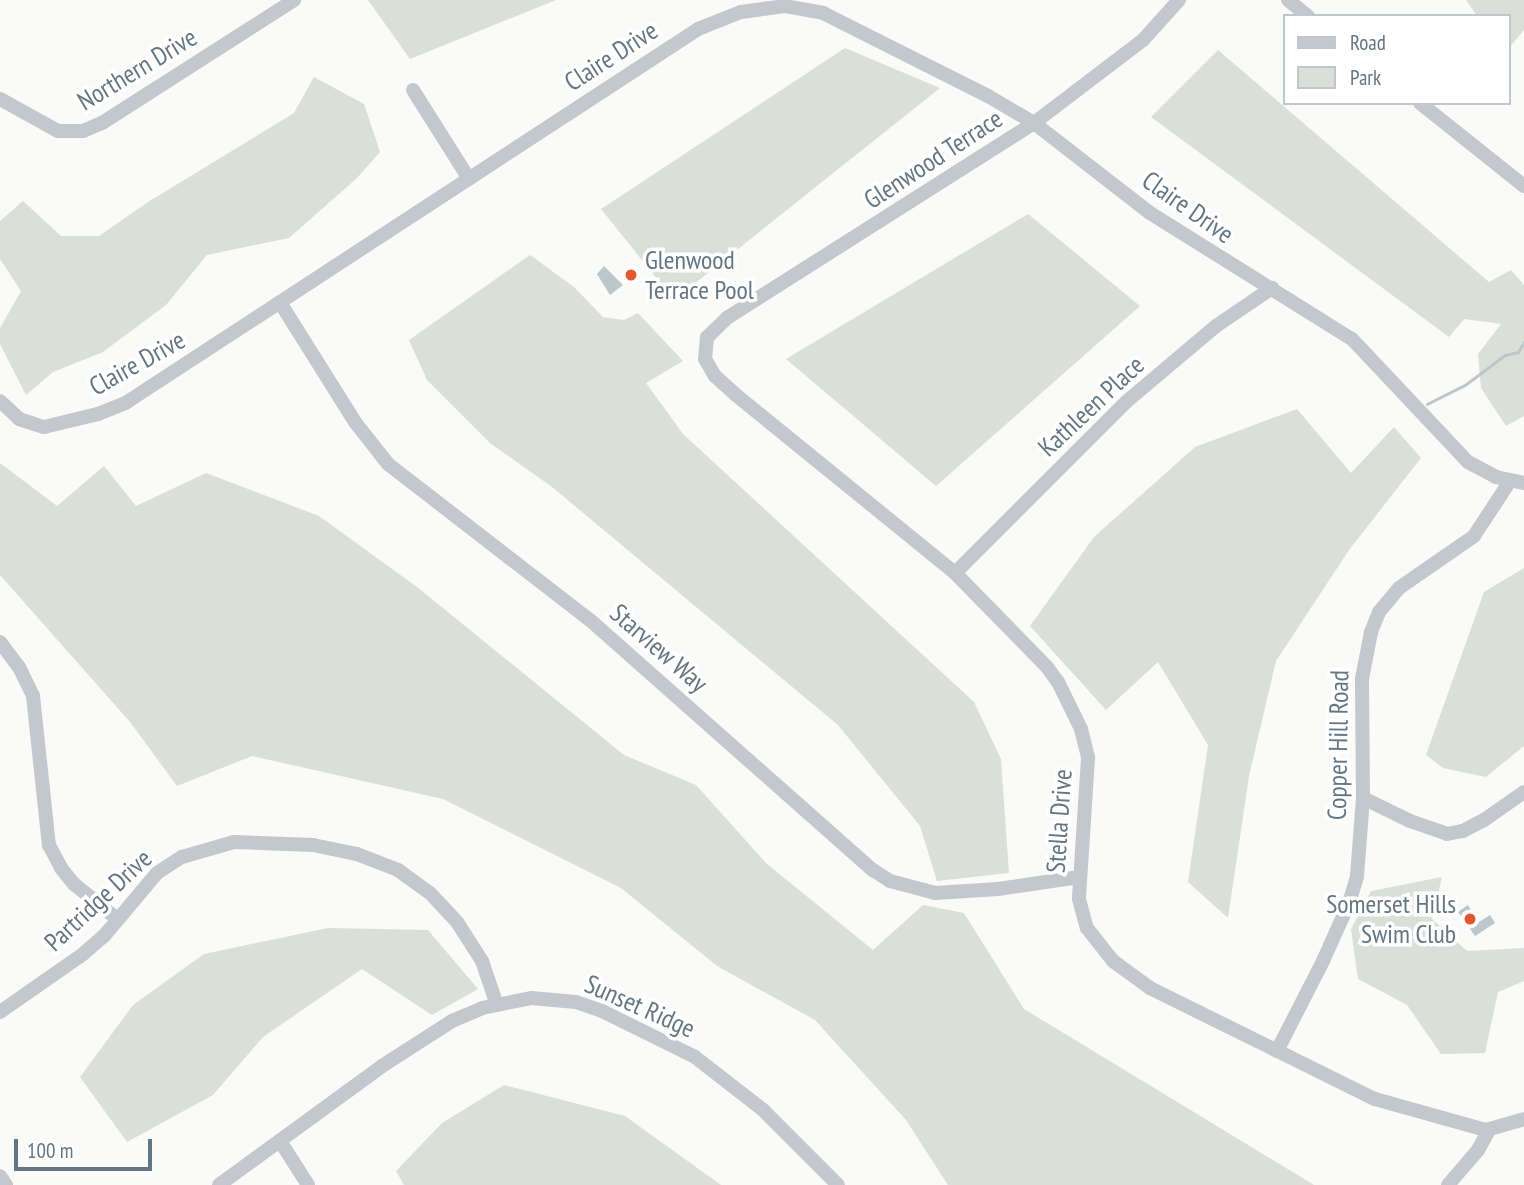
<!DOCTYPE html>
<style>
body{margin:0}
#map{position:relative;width:1524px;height:1185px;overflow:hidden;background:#fafaf8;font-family:"PT Sans Narrow",sans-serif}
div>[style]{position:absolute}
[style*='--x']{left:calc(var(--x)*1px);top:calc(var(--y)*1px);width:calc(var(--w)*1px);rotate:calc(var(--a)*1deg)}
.green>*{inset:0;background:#dadfd7}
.water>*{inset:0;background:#bbc7cb}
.stream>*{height:2.5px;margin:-1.25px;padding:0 1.25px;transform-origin:1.25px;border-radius:1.25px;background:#bbc7cb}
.minor>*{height:14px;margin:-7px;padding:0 7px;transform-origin:7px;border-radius:7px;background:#c3c8cc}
.dots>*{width:19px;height:19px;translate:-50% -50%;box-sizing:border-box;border:4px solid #fff;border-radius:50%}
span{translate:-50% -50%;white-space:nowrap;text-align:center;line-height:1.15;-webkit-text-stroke:7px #fff;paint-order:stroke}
.street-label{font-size:26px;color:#657683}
.poi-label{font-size:26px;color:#657683}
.left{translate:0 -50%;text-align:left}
.right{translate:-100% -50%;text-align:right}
.legend{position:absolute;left:1283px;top:14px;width:228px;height:91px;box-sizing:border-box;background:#fff;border:2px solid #c1c8cd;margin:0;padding:9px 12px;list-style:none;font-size:21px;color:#657683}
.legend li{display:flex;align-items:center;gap:14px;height:35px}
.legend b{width:35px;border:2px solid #c1c8cd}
.scale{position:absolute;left:14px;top:1139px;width:138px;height:32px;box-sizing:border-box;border:4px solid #657683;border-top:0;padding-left:9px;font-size:21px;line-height:24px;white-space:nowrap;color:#657683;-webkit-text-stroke:5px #fff;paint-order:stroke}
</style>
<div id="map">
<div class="green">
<i style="clip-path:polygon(368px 0,556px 0,410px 59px)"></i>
<i style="clip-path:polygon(1466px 0,1524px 0,1524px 30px,1508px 49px,1508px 16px,1477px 16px)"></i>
<i style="clip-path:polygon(845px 48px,940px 88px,674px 300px,601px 209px)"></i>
<i style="clip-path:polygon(1218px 50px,1489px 282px,1511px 270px,1524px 285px,1524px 416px,1506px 426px,1481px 388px,1478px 354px,1501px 324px,1464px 319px,1449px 337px,1151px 117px)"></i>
<i style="clip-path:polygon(314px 77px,364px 104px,380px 152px,357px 178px,289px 238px,207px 255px,166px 305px,103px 352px,53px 372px,26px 395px,0 344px,0 328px,21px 291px,0 259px,0 221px,23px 201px,61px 236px,99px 236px,148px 202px,294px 113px)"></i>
<i style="clip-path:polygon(1028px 214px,1140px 306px,936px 486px,786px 359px)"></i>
<i style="clip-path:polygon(530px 255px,574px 287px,603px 317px,624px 320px,638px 313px,683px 361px,646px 383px,683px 434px,974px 702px,1001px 759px,1009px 873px,937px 881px,920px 826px,838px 725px,552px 487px,490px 443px,427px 380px,409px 340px)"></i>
<i style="clip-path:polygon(1297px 409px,1351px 473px,1394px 427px,1421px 458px,1349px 550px,1276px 661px,1249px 776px,1228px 918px,1188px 882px,1208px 745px,1158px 662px,1106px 710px,1030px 626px,1094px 537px,1195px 447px)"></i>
<i style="clip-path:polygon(0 463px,57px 506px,104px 466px,136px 506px,206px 473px,319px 516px,417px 587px,624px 755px,696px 785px,767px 864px,873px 950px,923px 905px,964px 913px,1024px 1009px,1314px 1185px,948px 1185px,906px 1120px,815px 1020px,717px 966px,621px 888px,443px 799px,252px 756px,177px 786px,130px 722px,0 575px)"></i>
<i style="clip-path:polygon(1524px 568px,1524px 746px,1486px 777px,1443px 768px,1426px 755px,1484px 592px)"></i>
<i style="clip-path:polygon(1442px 877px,1432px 919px,1467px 951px,1524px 948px,1524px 981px,1498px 992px,1485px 1053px,1441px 1054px,1407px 1005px,1358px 979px,1351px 929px,1371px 891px)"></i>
<i style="clip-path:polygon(328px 928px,428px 930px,478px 989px,432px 1015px,362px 969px,263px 1037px,213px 1095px,127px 1142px,80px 1077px,133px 1005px,204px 954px)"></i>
<i style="clip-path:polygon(504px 1085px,625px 1116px,721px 1185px,404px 1185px,396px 1171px,442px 1123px)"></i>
</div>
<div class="water">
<i style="clip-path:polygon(604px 266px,623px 285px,610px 295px,597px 274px)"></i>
<i style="clip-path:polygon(1468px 905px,1479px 922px,1490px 915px,1495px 923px,1475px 936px,1458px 912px)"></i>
</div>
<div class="stream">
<i style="--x:1427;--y:404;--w:42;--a:-26.6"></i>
<i style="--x:1465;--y:385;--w:50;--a:-36.9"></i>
<i style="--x:1505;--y:355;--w:13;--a:-13"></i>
<i style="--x:1518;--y:352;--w:12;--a:-59"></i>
</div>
<div class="minor">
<i style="--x:1179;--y:0;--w:54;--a:132"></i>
<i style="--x:1143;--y:40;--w:137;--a:142.7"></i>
<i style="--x:1034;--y:123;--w:364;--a:147.6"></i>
<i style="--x:727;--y:318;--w:28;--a:136"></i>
<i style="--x:707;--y:337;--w:22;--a:95"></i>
<i style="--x:705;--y:359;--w:20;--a:60"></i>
<i style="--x:715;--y:376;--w:28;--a:42"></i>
<i style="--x:736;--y:395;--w:282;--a:39.1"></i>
<i style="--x:955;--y:573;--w:132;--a:45.6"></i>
<i style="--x:1047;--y:667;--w:19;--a:54"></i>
<i style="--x:1058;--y:682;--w:52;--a:63.9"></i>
<i style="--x:1081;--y:729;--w:30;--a:76"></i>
<i style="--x:1088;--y:758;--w:141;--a:93.7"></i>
<i style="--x:1079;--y:899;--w:30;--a:75"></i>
<i style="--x:1087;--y:928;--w:42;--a:51.8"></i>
<i style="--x:1113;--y:961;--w:46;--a:36.1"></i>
<i style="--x:1150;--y:988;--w:251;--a:26.3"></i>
<i style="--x:1375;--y:1099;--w:115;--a:15.6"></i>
<i style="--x:1486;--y:1130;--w:40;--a:-16"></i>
<i style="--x:1288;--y:0;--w:26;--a:39"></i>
<i style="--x:413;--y:90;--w:105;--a:57.8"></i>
<i style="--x:0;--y:99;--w:66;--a:28.9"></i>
<i style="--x:58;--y:131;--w:25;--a:0"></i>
<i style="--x:83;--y:131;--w:21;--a:-23"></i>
<i style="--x:102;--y:123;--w:228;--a:-32.6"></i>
<i style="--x:1420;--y:103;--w:133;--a:38.6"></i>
<i style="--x:281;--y:304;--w:139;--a:57.9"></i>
<i style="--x:355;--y:422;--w:53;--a:51.8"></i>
<i style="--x:388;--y:464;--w:255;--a:37.7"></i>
<i style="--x:590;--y:620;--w:378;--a:41.5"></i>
<i style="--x:873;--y:870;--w:20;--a:33"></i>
<i style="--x:890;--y:881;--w:47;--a:14.9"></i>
<i style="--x:935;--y:893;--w:63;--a:-3.6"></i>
<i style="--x:998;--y:889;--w:82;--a:-8.4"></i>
<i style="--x:0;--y:401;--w:26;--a:43"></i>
<i style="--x:19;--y:419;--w:26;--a:18"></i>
<i style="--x:44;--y:427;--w:56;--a:-13.5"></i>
<i style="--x:98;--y:414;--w:31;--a:-22"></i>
<i style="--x:127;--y:402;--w:682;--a:-33.15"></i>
<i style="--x:698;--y:29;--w:46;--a:-21.6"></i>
<i style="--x:741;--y:12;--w:44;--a:-7.8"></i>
<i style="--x:785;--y:6;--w:39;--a:10"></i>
<i style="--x:823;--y:13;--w:185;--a:26.7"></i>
<i style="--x:988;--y:96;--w:53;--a:30.4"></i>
<i style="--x:1034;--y:123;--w:147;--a:37.8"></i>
<i style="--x:1150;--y:213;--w:238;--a:32"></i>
<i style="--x:1352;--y:339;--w:169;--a:46.7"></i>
<i style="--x:1468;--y:462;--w:32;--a:28"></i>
<i style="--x:1496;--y:477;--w:29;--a:12"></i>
<i style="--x:955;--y:573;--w:242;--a:-45"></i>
<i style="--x:1126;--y:402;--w:118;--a:-40.2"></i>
<i style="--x:1216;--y:326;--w:68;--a:-34.2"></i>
<i style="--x:0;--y:642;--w:31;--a:53"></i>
<i style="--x:19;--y:667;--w:32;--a:64"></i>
<i style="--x:33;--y:696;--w:150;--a:83.9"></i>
<i style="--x:49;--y:845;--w:26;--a:62"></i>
<i style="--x:61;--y:868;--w:21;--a:51"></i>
<i style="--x:74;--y:884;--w:55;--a:39.1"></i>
<i style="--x:1363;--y:798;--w:52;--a:26.1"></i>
<i style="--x:1410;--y:821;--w:39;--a:19"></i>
<i style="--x:1447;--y:834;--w:16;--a:-11"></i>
<i style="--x:1463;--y:831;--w:24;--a:-28"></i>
<i style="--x:1484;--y:820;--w:49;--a:-35"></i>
<i style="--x:0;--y:1012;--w:101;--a:-34.9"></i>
<i style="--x:83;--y:954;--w:28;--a:-41"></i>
<i style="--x:104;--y:936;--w:82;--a:-49.9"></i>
<i style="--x:157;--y:873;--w:30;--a:-33"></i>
<i style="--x:182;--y:857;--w:54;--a:-16.1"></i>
<i style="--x:234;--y:842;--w:79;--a:2.2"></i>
<i style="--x:313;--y:845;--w:45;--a:11.6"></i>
<i style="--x:357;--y:854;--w:44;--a:21.3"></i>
<i style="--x:398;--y:870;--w:39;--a:36"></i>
<i style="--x:430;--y:893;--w:40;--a:47"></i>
<i style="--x:457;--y:922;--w:46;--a:57.3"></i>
<i style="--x:482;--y:961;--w:46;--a:71.2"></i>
<i style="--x:1277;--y:1051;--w:101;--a:-62.9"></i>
<i style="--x:1323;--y:961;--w:64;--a:-65.9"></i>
<i style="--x:1349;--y:903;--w:28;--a:-73"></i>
<i style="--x:1357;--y:876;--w:78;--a:-85.6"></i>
<i style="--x:1363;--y:798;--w:119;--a:-90.5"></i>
<i style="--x:1362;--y:679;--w:48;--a:-79.2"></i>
<i style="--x:1371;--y:632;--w:22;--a:-68"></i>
<i style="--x:1379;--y:612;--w:31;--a:-50"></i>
<i style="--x:1399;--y:588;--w:91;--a:-34.7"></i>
<i style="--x:1474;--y:536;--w:66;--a:-56.8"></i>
<i style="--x:280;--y:1141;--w:52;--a:57.5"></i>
<i style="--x:0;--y:1176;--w:11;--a:56"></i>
<i style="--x:219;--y:1185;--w:202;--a:-36.1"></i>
<i style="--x:382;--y:1066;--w:83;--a:-32.7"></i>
<i style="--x:452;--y:1021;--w:33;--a:-23"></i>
<i style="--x:482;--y:1008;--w:50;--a:-11.5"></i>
<i style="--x:531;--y:998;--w:45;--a:5.1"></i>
<i style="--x:576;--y:1002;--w:28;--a:19"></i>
<i style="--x:602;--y:1011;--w:104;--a:26.3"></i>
<i style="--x:695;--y:1057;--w:86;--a:37.9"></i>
<i style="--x:763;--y:1110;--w:106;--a:45"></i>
<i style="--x:1448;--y:1185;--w:46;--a:-49.4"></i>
<i style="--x:1478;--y:1150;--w:23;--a:-61"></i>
</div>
<div class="dots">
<i style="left:631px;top:275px;background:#e4572e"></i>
<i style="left:1470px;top:919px;background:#e4572e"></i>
</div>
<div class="street-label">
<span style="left:611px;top:56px;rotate:-33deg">Claire Drive</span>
<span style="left:137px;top:69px;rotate:-31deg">Northern Drive</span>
<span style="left:933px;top:159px;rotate:-33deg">Glenwood Terrace</span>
<span style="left:1188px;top:207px;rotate:35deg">Claire Drive</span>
<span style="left:137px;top:363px;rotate:-29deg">Claire Drive</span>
<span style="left:1091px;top:406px;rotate:-43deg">Kathleen Place</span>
<span style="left:659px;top:648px;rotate:41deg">Starview Way</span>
<span style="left:1338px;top:745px;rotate:-89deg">Copper Hill Road</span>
<span style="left:1059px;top:821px;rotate:-86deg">Stella Drive</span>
<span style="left:98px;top:900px;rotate:-43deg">Partridge Drive</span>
<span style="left:640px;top:1006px;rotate:24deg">Sunset Ridge</span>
</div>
<div class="poi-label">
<span class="left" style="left:645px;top:275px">Glenwood<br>Terrace Pool</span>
<span class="right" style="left:1456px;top:919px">Somerset Hills<br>Swim Club</span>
</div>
<ul class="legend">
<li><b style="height:9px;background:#c3c8cc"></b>Road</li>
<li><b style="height:19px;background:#dadfd7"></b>Park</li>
</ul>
<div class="scale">100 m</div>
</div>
